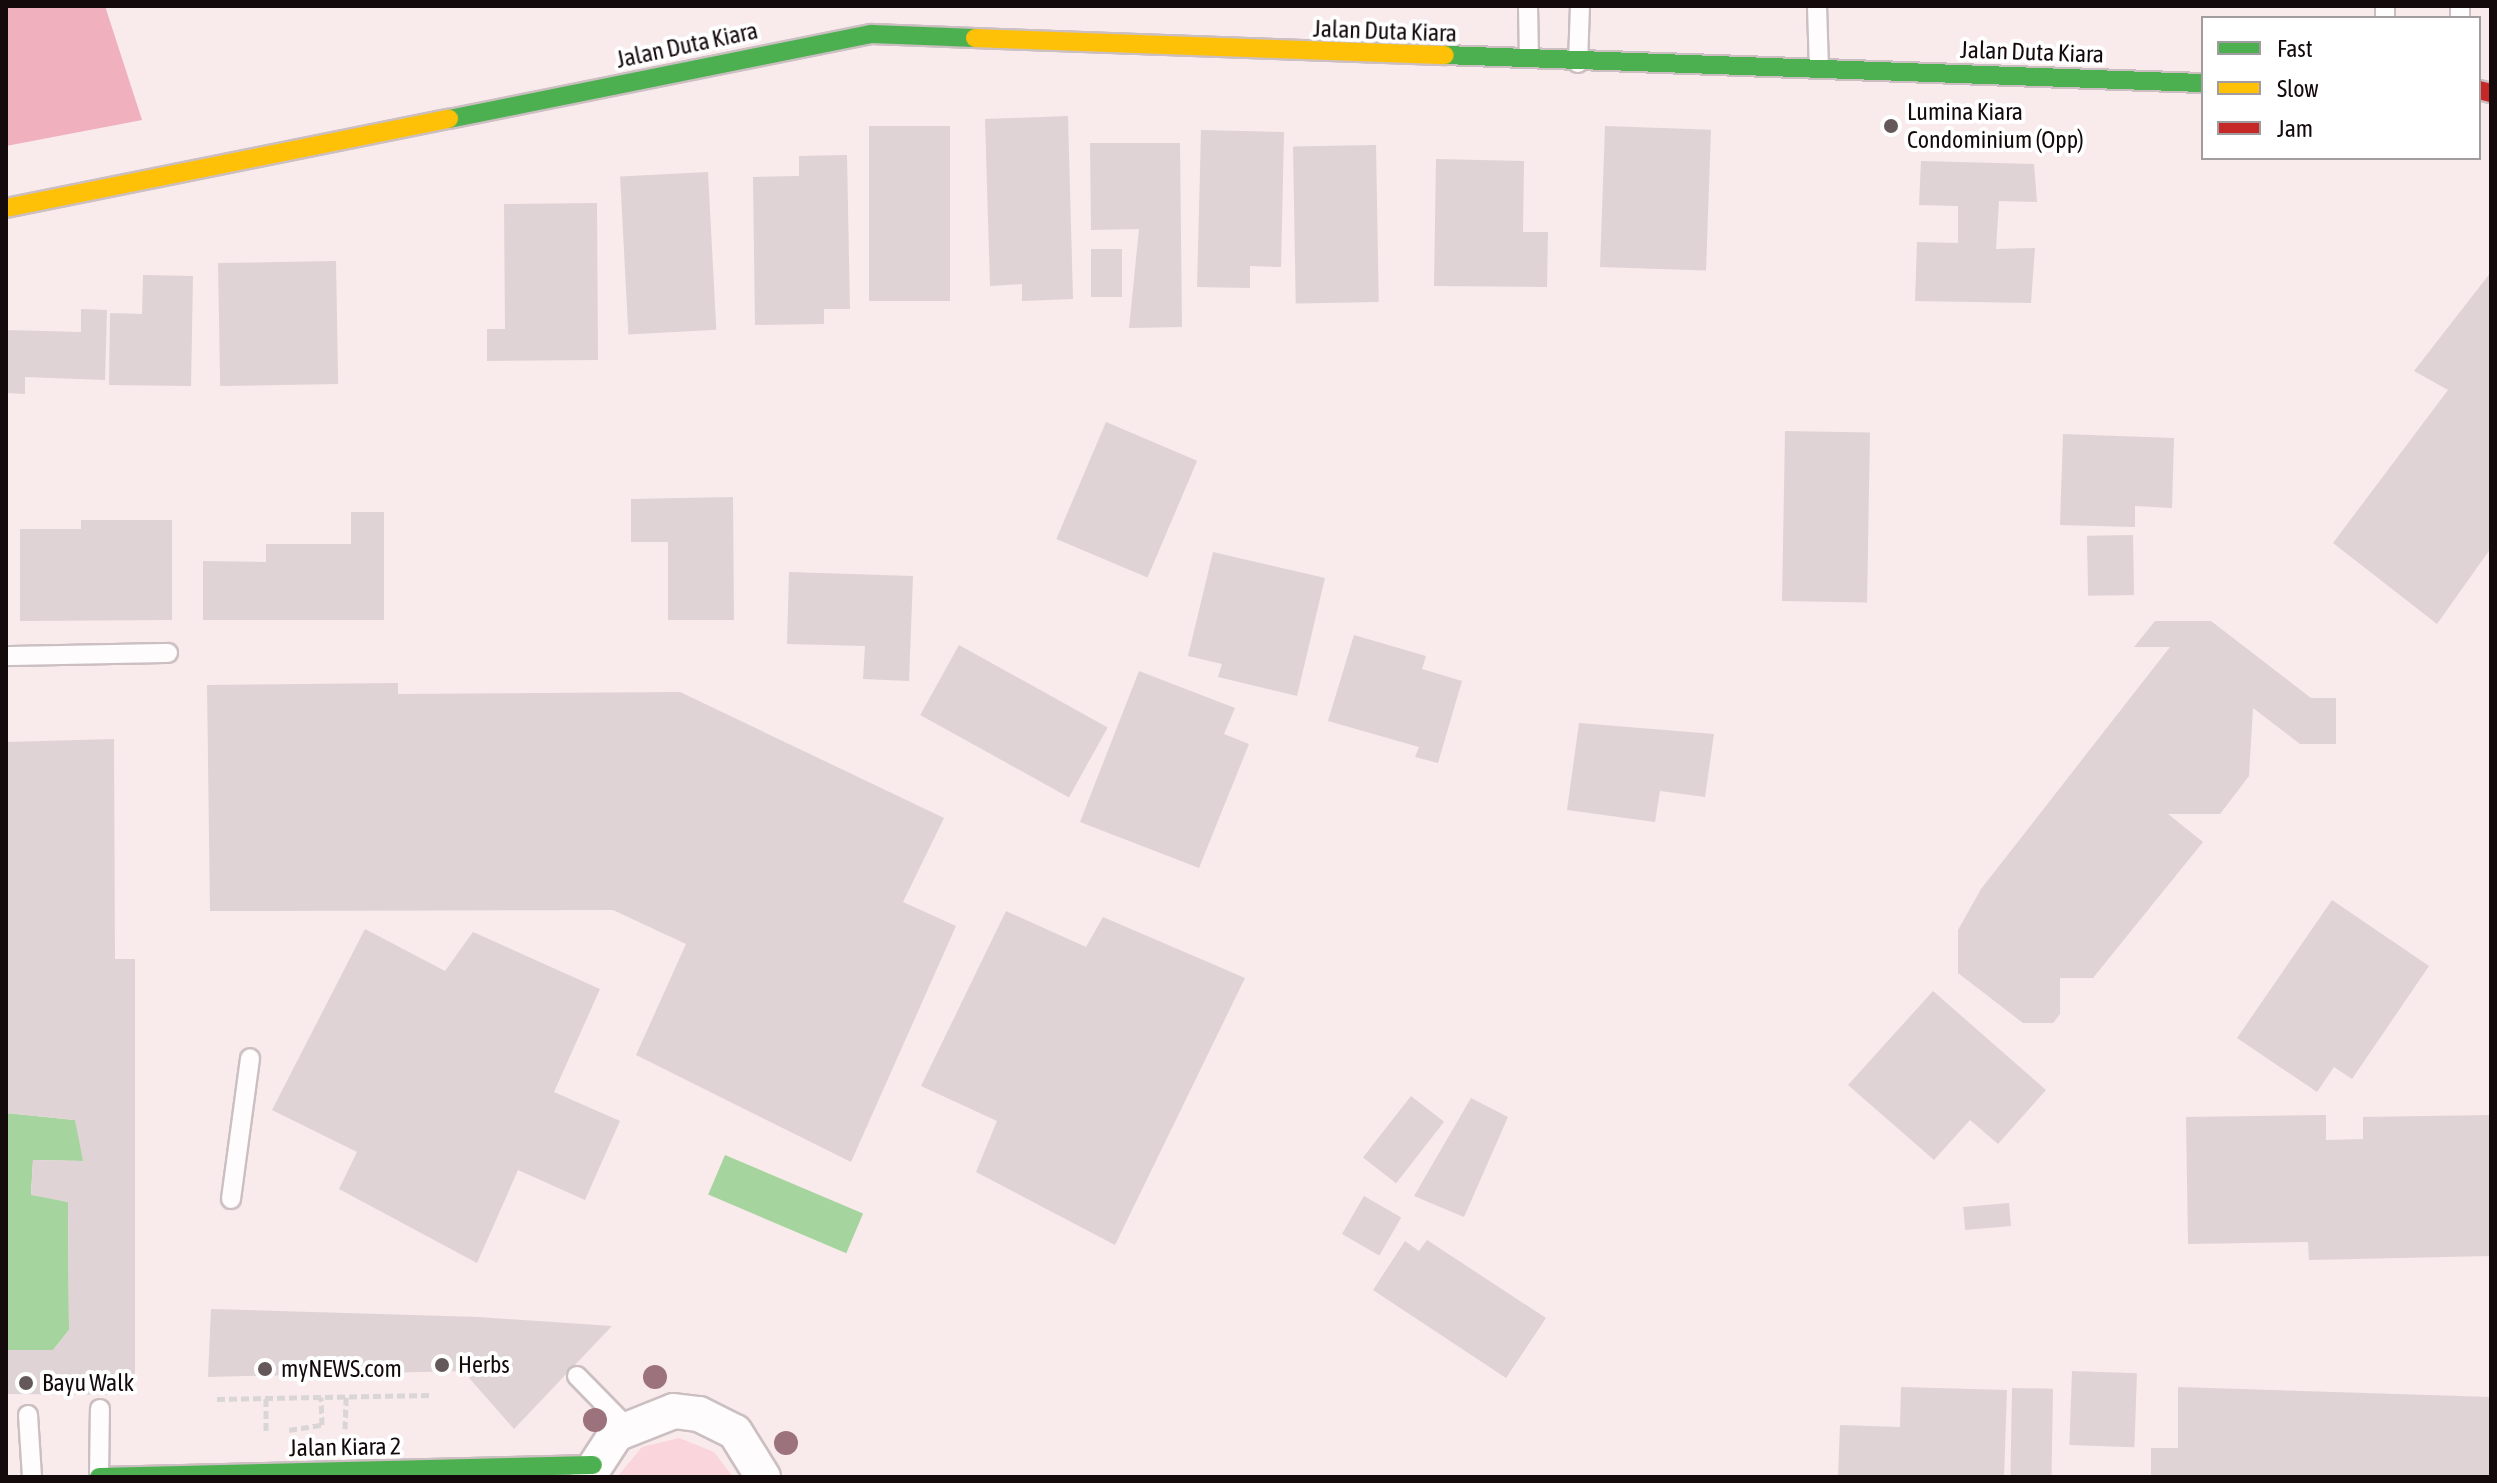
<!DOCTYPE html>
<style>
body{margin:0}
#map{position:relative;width:2497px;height:1483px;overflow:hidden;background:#f9eaec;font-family:"Asap Condensed",sans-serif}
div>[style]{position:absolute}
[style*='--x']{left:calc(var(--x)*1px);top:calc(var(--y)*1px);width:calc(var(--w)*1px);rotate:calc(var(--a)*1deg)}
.green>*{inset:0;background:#fad5db}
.forest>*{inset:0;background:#f0b0bd}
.water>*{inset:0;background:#a6d49f;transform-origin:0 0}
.building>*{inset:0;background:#e0d3d5;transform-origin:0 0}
.path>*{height:5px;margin-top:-2.5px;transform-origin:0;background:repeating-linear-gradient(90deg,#dad6d6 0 8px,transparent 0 12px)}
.roads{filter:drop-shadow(2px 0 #cbbfc1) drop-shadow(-2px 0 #cbbfc1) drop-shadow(0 2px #cbbfc1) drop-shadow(0 -2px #cbbfc1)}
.lane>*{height:18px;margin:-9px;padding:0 9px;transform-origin:9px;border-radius:9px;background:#fefcfc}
.street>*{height:34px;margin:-17px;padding:0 17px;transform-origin:17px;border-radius:17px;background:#fefcfc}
.fast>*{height:18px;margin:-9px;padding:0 9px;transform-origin:9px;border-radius:9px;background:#4caf50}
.slow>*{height:18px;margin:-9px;padding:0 9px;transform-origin:9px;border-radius:9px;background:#ffc107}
.jam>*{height:18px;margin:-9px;padding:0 9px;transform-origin:9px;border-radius:9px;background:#c62828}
.trees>*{width:24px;height:24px;margin:-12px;border-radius:50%;background:#9c727d}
.dots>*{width:22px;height:22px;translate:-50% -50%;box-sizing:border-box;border:4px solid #fff;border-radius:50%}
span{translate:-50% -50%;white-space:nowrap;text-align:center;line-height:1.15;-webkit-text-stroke:8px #fff;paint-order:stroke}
.street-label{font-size:24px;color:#140a0c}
.poi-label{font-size:24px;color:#140a0c}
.left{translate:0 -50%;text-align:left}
.frame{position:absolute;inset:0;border:8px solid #140a0c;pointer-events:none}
.legend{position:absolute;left:2201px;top:16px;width:280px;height:144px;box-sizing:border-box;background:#fff;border:2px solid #a19d9e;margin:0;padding:10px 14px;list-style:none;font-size:24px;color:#140a0c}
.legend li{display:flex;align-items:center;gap:16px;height:40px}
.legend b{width:40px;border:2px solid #a19d9e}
</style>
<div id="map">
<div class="green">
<i style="clip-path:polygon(679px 1438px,714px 1452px,733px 1477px,617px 1477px,642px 1447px)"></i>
</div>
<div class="forest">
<i style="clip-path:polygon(6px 6px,105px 6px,142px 120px,6px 146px)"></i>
</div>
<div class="water">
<i style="clip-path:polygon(6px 1113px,75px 1120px,83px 1139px,83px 1161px,33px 1160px,31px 1194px,68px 1202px,69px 1330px,53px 1350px,6px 1350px)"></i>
<i style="left:725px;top:1155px;width:150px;height:43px;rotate:23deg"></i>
</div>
<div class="building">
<i style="clip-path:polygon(1068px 116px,1073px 299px,1022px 301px,1022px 284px,990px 286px,985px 119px)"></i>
<i style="left:869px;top:126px;width:81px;height:175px"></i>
<i style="left:1605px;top:126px;width:106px;height:141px;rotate:2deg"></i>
<i style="clip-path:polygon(1201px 130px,1284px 132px,1281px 267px,1250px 266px,1250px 288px,1197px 287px)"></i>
<i style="clip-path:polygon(1090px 143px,1180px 143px,1182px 327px,1129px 328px,1139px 229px,1091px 230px)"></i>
<i style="left:1376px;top:145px;width:157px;height:83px;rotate:89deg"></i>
<i style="clip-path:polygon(847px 155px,850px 309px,824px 309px,824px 324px,755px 325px,753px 177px,799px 176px,799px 156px)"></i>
<i style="clip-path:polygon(1436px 159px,1524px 161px,1523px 232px,1548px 232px,1547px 287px,1434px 286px)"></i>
<i style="clip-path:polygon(1921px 161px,2034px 164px,2037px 202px,1999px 201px,1996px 249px,2035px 248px,2031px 303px,1915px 301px,1917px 242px,1958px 243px,1958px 206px,1919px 205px)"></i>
<i style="left:708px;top:172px;width:158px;height:88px;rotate:87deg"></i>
<i style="clip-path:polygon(597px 203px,598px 360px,487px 361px,487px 329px,505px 329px,504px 204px)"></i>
<i style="left:1091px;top:249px;width:31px;height:48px"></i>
<i style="left:336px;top:261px;width:123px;height:118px;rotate:89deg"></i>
<i style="clip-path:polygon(2491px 272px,2491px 548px,2437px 624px,2333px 543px,2448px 390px,2414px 371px)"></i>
<i style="clip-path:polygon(143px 275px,193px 276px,191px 386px,109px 385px,110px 313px,142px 314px)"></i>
<i style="clip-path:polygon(81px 309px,107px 310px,105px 380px,25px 377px,25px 394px,6px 393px,6px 330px,81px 332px)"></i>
<i style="left:1106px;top:422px;width:99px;height:127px;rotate:23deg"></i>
<i style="left:1785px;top:431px;width:85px;height:170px;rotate:1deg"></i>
<i style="clip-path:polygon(2063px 434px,2174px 438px,2172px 508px,2135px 506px,2135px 527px,2060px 525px)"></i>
<i style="clip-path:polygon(733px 497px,734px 620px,668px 620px,668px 542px,631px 542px,631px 499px)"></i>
<i style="clip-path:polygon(351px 512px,384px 512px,384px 620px,203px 620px,203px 561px,266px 562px,266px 544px,351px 544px)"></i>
<i style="clip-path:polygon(81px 520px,172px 520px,172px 620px,20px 621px,20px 529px,81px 529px)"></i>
<i style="left:2133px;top:535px;width:60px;height:46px;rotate:89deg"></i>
<i style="clip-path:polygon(1213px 552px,1325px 578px,1297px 696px,1218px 677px,1222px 664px,1188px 656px)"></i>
<i style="clip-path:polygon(789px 572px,913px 576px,909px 681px,863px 679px,865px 646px,787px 644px)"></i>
<i style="clip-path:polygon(2155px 621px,2211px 621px,2311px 698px,2336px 698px,2336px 744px,2300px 744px,2253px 708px,2249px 776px,2220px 814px,2168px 814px,2203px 842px,2093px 978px,2060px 978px,2060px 1014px,2053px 1023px,2023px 1023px,1958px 973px,1958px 930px,1981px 889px,2170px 647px,2134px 647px)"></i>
<i style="clip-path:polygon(1354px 635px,1426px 656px,1422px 669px,1462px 681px,1438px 763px,1415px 757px,1419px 747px,1328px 721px)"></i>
<i style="left:959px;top:645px;width:170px;height:80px;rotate:29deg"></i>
<i style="clip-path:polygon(1139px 671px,1235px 708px,1224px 734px,1249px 744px,1199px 868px,1080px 822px)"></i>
<i style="clip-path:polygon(398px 683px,398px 694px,680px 692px,944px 818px,903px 902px,956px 926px,851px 1162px,636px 1055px,686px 944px,613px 910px,210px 911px,207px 685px)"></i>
<i style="clip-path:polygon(1579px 723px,1714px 734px,1705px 797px,1660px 791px,1655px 822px,1567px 810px)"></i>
<i style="clip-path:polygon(114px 739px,115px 959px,135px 959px,135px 1395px,6px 1394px,6px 1350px,53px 1350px,69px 1330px,68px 1202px,31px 1195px,33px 1160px,83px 1161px,75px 1120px,6px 1113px,6px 742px)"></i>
<i style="clip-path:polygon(2332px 900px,2429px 966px,2352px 1079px,2334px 1067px,2317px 1092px,2237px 1038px)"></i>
<i style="clip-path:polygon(1006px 911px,1086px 947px,1103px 917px,1245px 978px,1115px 1245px,976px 1172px,997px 1121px,921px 1086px)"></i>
<i style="clip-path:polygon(365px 929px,445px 971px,473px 932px,600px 989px,554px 1092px,620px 1121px,585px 1200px,518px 1170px,477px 1263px,339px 1189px,357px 1152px,272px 1110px)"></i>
<i style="clip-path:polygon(1933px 991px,2046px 1090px,1998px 1144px,1970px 1120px,1934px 1160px,1848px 1085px)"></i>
<i style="left:1411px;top:1096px;width:42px;height:78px;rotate:38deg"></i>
<i style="clip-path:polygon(1471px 1098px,1508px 1117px,1464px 1217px,1414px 1196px)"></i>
<i style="clip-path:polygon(2326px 1115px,2326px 1140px,2363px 1139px,2363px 1117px,2491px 1115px,2491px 1256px,2309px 1260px,2308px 1242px,2188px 1244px,2186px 1117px)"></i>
<i style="left:1364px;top:1196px;width:43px;height:44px;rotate:30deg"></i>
<i style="left:2009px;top:1203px;width:23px;height:46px;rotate:85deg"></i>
<i style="clip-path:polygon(1427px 1240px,1546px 1318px,1506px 1378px,1373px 1290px,1405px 1241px,1419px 1251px)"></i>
<i style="clip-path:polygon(211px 1309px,478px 1317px,612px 1326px,514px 1429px,463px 1371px,208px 1377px)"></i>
<i style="left:2072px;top:1371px;width:65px;height:74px;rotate:2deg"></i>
<i style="clip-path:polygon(1901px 1387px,2007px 1390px,2004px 1477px,1838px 1477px,1840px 1425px,1900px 1427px)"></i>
<i style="clip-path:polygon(2178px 1387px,2491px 1397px,2491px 1477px,2151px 1477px,2151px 1448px,2178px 1448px)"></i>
<i style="left:2012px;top:1388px;width:41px;height:89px;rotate:1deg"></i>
</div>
<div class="path">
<i style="--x:266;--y:1398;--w:36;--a:90"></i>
<i style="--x:217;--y:1399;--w:212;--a:-1.1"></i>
<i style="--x:345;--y:1429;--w:33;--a:-88"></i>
<i style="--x:289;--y:1430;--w:33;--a:-9"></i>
<i style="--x:322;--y:1425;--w:28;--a:-92"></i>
</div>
<div class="roads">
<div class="lane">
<i style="--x:1528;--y:6;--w:52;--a:88.9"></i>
<i style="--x:1817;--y:6;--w:63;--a:88.2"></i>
<i style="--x:2385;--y:6;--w:12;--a:90"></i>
<i style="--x:2460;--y:6;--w:12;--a:90"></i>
<i style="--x:1578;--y:63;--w:57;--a:-88"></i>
<i style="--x:6;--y:656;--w:162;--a:-1.1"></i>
<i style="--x:231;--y:1199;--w:142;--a:-82.3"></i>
<i style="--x:577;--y:1376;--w:70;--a:45.6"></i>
<i style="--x:28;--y:1415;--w:62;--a:86.3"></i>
<i style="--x:99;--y:1477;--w:68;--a:-89.2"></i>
</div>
<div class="street">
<i style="--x:588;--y:1477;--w:51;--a:-56.9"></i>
<i style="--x:616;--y:1434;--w:62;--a:-21.6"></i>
<i style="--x:674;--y:1411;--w:25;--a:7"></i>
<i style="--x:699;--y:1414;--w:40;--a:26.6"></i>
<i style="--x:735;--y:1432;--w:53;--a:58.1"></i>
</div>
<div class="fast">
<i style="--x:1445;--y:55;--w:759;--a:2.12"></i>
<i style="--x:449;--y:119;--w:431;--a:-11.4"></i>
<i style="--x:872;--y:34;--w:103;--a:2.2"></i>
<i style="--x:99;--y:1477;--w:494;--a:-1.4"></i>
</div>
<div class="slow">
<i style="--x:975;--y:38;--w:470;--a:2.1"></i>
<i style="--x:6;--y:208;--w:452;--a:-11.4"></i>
</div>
<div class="jam">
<i style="--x:2479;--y:90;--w:12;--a:14"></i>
</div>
</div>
<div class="trees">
<i style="left:655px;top:1377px"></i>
<i style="left:595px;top:1420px"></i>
<i style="left:786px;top:1443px"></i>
</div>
<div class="dots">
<i style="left:1891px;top:126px;background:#64585a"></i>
<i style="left:442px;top:1365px;background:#64585a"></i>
<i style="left:265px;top:1369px;background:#64585a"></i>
<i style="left:26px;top:1383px;background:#64585a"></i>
</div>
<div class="street-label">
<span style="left:1385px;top:31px;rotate:2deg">Jalan Duta Kiara</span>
<span style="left:687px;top:45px;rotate:-12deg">Jalan Duta Kiara</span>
<span style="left:2032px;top:52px;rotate:2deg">Jalan Duta Kiara</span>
<span style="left:345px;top:1447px;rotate:-1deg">Jalan Kiara 2</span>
</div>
<div class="poi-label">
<span class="left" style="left:1907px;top:126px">Lumina Kiara<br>Condominium (Opp)</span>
<span class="left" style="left:458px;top:1365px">Herbs</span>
<span class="left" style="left:281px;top:1369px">myNEWS.com</span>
<span class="left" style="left:42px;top:1383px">Bayu Walk</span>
</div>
<div class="frame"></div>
<ul class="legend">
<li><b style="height:10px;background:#4caf50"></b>Fast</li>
<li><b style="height:10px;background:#ffc107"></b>Slow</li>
<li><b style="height:10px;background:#c62828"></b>Jam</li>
</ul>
</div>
